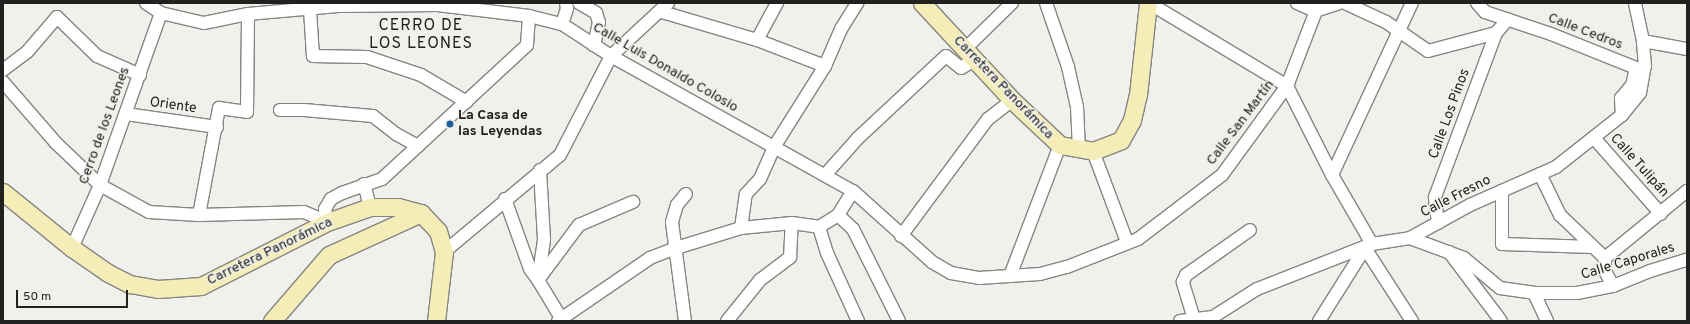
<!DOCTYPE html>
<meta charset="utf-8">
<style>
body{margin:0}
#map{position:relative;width:1690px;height:324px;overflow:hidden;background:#f0f0ec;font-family:Overpass,sans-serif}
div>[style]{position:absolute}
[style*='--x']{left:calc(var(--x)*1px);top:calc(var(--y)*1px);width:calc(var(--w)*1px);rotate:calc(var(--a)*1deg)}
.roads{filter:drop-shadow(1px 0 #868582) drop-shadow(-1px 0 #868582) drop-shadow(0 1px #868582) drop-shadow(0 -1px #868582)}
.street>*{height:12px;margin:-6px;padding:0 6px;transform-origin:6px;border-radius:6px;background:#fff}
.secondary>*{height:17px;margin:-8.5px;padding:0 8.5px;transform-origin:8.5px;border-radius:8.5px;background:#f4edb7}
.dots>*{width:11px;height:11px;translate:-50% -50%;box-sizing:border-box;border:2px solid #f0f0ec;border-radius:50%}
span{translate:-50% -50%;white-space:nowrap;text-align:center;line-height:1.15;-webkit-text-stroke:3px #f0f0ec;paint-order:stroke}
.street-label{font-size:14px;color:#212120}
.poi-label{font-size:14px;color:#212120;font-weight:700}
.left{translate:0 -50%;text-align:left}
.quarter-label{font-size:16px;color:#212120;letter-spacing:1px}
.frame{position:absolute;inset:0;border:4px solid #212120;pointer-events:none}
.scale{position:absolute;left:16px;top:290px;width:112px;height:18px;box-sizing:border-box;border:2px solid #212120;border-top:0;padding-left:5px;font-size:12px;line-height:14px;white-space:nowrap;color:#212120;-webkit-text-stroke:3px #f0f0ec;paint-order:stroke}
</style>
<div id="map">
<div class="roads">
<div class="street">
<i style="--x:146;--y:3;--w:18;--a:34"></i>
<i style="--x:161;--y:13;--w:44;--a:13.1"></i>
<i style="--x:204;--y:23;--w:45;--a:-11.6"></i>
<i style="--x:248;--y:14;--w:90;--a:-5.1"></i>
<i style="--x:338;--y:6;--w:99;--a:-0.6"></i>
<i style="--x:437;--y:5;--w:93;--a:6.8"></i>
<i style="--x:529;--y:16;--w:34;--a:14"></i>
<i style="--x:562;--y:24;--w:59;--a:33.1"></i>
<i style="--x:611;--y:56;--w:277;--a:29.2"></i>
<i style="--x:853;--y:191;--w:106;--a:41.9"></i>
<i style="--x:932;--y:262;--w:22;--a:30"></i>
<i style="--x:951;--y:273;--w:28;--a:10"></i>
<i style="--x:979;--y:278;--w:61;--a:-3.8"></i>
<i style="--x:1040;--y:274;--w:28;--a:-15"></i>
<i style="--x:1067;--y:267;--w:76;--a:-21.5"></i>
<i style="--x:1138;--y:239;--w:106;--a:-37.3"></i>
<i style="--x:1222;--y:175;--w:110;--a:-53.9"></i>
<i style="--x:1287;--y:86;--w:89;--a:-68.9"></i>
<i style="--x:579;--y:3;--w:20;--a:30"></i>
<i style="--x:596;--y:13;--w:9;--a:72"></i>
<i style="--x:599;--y:22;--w:24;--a:102"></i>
<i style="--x:1046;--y:3;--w:68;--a:71"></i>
<i style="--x:1068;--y:67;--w:41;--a:77.3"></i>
<i style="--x:1077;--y:107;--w:42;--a:87.3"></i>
<i style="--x:1149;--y:3;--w:161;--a:31"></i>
<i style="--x:1297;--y:3;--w:20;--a:24"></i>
<i style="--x:1315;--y:11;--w:25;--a:-18"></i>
<i style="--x:1345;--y:3;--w:45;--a:24.9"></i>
<i style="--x:1386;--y:22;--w:51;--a:34.6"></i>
<i style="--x:1428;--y:51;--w:70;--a:-14.8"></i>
<i style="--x:1477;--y:3;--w:12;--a:48"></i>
<i style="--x:1485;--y:12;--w:70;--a:18.4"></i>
<i style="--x:1551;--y:34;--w:92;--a:21.8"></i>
<i style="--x:1636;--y:68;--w:17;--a:103"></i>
<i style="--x:1632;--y:85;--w:17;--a:130"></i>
<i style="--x:1621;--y:98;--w:17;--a:87"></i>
<i style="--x:310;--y:10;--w:46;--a:86.3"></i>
<i style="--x:313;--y:56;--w:54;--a:1.1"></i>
<i style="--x:367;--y:57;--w:57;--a:18.4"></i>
<i style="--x:421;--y:75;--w:53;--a:30.4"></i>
<i style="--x:662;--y:12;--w:99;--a:16.4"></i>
<i style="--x:757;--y:40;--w:73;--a:20.9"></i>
<i style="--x:562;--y:24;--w:16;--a:-72"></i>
<i style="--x:567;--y:9;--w:6;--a:-99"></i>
<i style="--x:757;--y:40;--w:42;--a:-61.6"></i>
<i style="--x:1643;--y:41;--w:45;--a:10.3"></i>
<i style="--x:965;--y:49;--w:66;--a:-44.4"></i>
<i style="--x:3;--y:70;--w:30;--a:-37"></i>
<i style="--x:27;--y:52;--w:46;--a:-49.4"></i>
<i style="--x:57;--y:17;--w:56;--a:44.3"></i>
<i style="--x:97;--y:56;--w:47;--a:23.8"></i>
<i style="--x:3;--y:82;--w:81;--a:49"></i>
<i style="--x:56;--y:143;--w:61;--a:43.7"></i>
<i style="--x:100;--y:185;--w:56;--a:28.9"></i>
<i style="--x:149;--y:212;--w:50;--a:3.4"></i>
<i style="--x:199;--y:215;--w:105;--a:-1.6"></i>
<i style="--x:304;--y:212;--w:25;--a:23"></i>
<i style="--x:1287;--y:86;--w:100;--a:63.2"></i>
<i style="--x:1332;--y:175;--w:80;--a:59.9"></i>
<i style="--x:280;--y:110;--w:24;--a:0"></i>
<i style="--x:304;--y:110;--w:69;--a:5"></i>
<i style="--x:373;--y:116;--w:29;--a:38"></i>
<i style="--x:396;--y:134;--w:25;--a:29"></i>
<i style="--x:126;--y:114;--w:92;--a:8.1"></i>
<i style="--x:1594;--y:138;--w:101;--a:48.6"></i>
<i style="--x:1093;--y:151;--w:97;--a:69.5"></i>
<i style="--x:540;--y:170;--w:70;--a:86.7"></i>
<i style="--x:544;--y:240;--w:40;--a:98.5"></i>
<i style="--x:538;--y:280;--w:44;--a:58.8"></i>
<i style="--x:1540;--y:174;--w:46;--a:64"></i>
<i style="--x:1560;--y:215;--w:62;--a:43.7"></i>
<i style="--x:825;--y:175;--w:50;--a:-48.3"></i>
<i style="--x:858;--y:138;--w:120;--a:-43"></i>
<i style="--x:946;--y:56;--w:19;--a:39"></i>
<i style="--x:961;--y:68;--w:16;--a:-30"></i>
<i style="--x:1332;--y:175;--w:190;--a:-65.1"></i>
<i style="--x:364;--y:184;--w:24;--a:75"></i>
<i style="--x:1502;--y:191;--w:53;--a:90"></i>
<i style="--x:1502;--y:244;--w:91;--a:1.9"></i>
<i style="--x:505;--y:199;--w:74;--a:70.3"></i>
<i style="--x:530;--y:269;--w:14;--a:54"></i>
<i style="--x:538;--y:280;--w:69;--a:-53.3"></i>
<i style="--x:579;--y:225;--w:59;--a:-23.1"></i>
<i style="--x:199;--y:215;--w:109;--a:-79.4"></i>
<i style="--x:219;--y:108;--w:28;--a:8"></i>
<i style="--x:247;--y:112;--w:98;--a:-89.4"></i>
<i style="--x:838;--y:215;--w:21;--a:43"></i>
<i style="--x:853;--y:229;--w:103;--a:63.4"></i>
<i style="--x:327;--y:222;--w:13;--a:-99"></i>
<i style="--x:325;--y:209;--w:12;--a:-59"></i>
<i style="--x:331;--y:199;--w:13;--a:-29"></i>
<i style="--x:342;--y:193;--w:42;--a:-19.3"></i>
<i style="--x:382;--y:179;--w:197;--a:-42.7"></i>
<i style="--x:527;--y:45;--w:29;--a:-86"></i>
<i style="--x:1438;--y:223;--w:26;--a:-97"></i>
<i style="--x:1435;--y:197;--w:175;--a:-69.6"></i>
<i style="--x:1496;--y:33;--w:18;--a:-49"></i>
<i style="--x:819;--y:227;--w:27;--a:73"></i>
<i style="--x:827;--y:253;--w:75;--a:65.5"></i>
<i style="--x:819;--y:227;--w:22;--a:-32"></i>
<i style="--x:838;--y:215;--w:28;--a:-58"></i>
<i style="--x:741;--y:228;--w:34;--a:-82"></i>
<i style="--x:746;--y:194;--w:21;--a:-47"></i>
<i style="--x:760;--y:179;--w:35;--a:-66"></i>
<i style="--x:774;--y:147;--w:96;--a:-57.8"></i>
<i style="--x:825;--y:66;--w:40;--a:-66.6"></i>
<i style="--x:841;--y:29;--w:31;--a:-58"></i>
<i style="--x:901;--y:236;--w:146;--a:-53.4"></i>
<i style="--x:988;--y:119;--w:31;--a:-38"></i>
<i style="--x:1410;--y:238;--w:58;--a:20.3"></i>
<i style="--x:1464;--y:258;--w:47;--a:39.8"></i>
<i style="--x:1500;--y:288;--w:34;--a:8"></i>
<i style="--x:1534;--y:293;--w:43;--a:0"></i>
<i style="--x:1577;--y:293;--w:37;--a:-11"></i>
<i style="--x:1613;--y:286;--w:40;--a:-22"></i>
<i style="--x:1650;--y:271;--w:39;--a:-17"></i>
<i style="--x:72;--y:248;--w:69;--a:-66"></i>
<i style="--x:100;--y:185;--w:182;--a:-70.5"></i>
<i style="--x:444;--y:252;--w:151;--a:-39.9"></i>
<i style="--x:560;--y:155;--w:111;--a:-62.7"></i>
<i style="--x:611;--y:56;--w:78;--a:-42.9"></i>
<i style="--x:1449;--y:252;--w:86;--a:53"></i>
<i style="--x:1605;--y:258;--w:106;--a:-39.3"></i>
<i style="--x:1605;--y:258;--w:13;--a:90"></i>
<i style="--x:1605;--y:271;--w:17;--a:62"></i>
<i style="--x:1010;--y:276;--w:140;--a:-69.1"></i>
<i style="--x:1534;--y:293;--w:31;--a:65"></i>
<i style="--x:1194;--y:319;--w:39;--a:-107"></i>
<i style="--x:1183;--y:282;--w:8;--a:-67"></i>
<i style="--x:1186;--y:275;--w:78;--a:-35.1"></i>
<i style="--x:558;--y:321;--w:112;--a:-34.4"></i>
<i style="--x:650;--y:258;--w:28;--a:-21"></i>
<i style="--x:676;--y:248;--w:68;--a:-17.1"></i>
<i style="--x:741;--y:228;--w:51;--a:-5.6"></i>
<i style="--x:792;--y:223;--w:27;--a:8"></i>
<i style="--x:685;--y:321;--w:100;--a:-97.5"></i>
<i style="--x:672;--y:222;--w:18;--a:-74"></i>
<i style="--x:677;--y:205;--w:14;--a:-51"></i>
<i style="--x:727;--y:321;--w:53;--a:-51.2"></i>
<i style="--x:760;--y:280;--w:38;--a:-37"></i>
<i style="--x:790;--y:257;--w:34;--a:-87"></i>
<i style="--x:1180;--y:321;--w:33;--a:-7"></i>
<i style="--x:1213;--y:317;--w:52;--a:-32.5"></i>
<i style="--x:1257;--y:289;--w:123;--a:-21.4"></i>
<i style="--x:1372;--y:244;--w:38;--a:-9"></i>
<i style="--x:1410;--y:238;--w:68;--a:-28.8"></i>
<i style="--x:1470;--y:205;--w:94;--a:-23.8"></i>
<i style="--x:1556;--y:167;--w:84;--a:-38.2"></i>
<i style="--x:1622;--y:115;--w:28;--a:-51"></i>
<i style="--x:1640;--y:93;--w:27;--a:-80"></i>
<i style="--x:1645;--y:66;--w:25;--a:-95"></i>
<i style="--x:1643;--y:41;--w:39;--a:-102"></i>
<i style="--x:1319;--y:321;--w:86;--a:-57.8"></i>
<i style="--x:1365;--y:248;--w:87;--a:57.2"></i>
</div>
<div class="secondary">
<i style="--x:922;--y:3;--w:132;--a:47.1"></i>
<i style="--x:1012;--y:100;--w:66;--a:43.2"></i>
<i style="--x:1060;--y:145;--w:34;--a:10"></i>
<i style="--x:1093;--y:151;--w:30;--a:-21"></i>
<i style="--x:1121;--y:140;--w:23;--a:-61"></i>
<i style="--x:1132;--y:120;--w:26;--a:-77"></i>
<i style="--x:1138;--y:95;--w:93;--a:-83.8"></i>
<i style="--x:3;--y:192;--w:89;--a:39.1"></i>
<i style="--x:72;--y:248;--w:44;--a:34.8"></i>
<i style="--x:108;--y:273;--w:25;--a:27"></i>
<i style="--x:130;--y:284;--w:28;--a:10"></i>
<i style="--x:158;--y:289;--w:43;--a:-4"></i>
<i style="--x:201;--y:286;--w:141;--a:-26.9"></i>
<i style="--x:327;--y:222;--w:46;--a:-19.2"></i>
<i style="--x:370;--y:207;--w:28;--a:0"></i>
<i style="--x:398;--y:207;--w:24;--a:15"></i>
<i style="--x:421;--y:213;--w:25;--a:47"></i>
<i style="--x:438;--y:231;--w:22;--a:74"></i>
<i style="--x:444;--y:252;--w:69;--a:96.6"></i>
<i style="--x:272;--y:321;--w:87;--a:-49.2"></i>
<i style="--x:329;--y:255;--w:101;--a:-24.5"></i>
</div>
</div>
<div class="dots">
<i style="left:450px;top:124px;background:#245f96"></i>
</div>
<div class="street-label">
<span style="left:1585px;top:32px;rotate:21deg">Calle Cedros</span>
<span style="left:665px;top:68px;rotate:30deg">Calle Luis Donaldo Colosio</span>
<span style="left:1003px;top:88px;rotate:46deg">Carretera Panorámica</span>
<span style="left:173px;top:106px;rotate:8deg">Oriente</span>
<span style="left:1450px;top:114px;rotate:-70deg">Calle Los Pinos</span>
<span style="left:1241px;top:123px;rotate:-53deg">Calle San Martín</span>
<span style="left:105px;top:126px;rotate:-70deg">Cerro de los Leones</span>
<span style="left:1639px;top:166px;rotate:48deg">Calle Tulipán</span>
<span style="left:1456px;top:197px;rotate:-27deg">Calle Fresno</span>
<span style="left:270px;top:252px;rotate:-26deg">Carretera Panorámica</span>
<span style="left:1628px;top:262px;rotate:-17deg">Calle Caporales</span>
</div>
<div class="poi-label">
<span class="left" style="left:458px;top:124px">La Casa de<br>las Leyendas</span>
</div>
<div class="quarter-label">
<span style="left:421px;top:35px">CERRO DE<br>LOS LEONES</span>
</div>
<div class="frame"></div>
<div class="scale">50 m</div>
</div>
